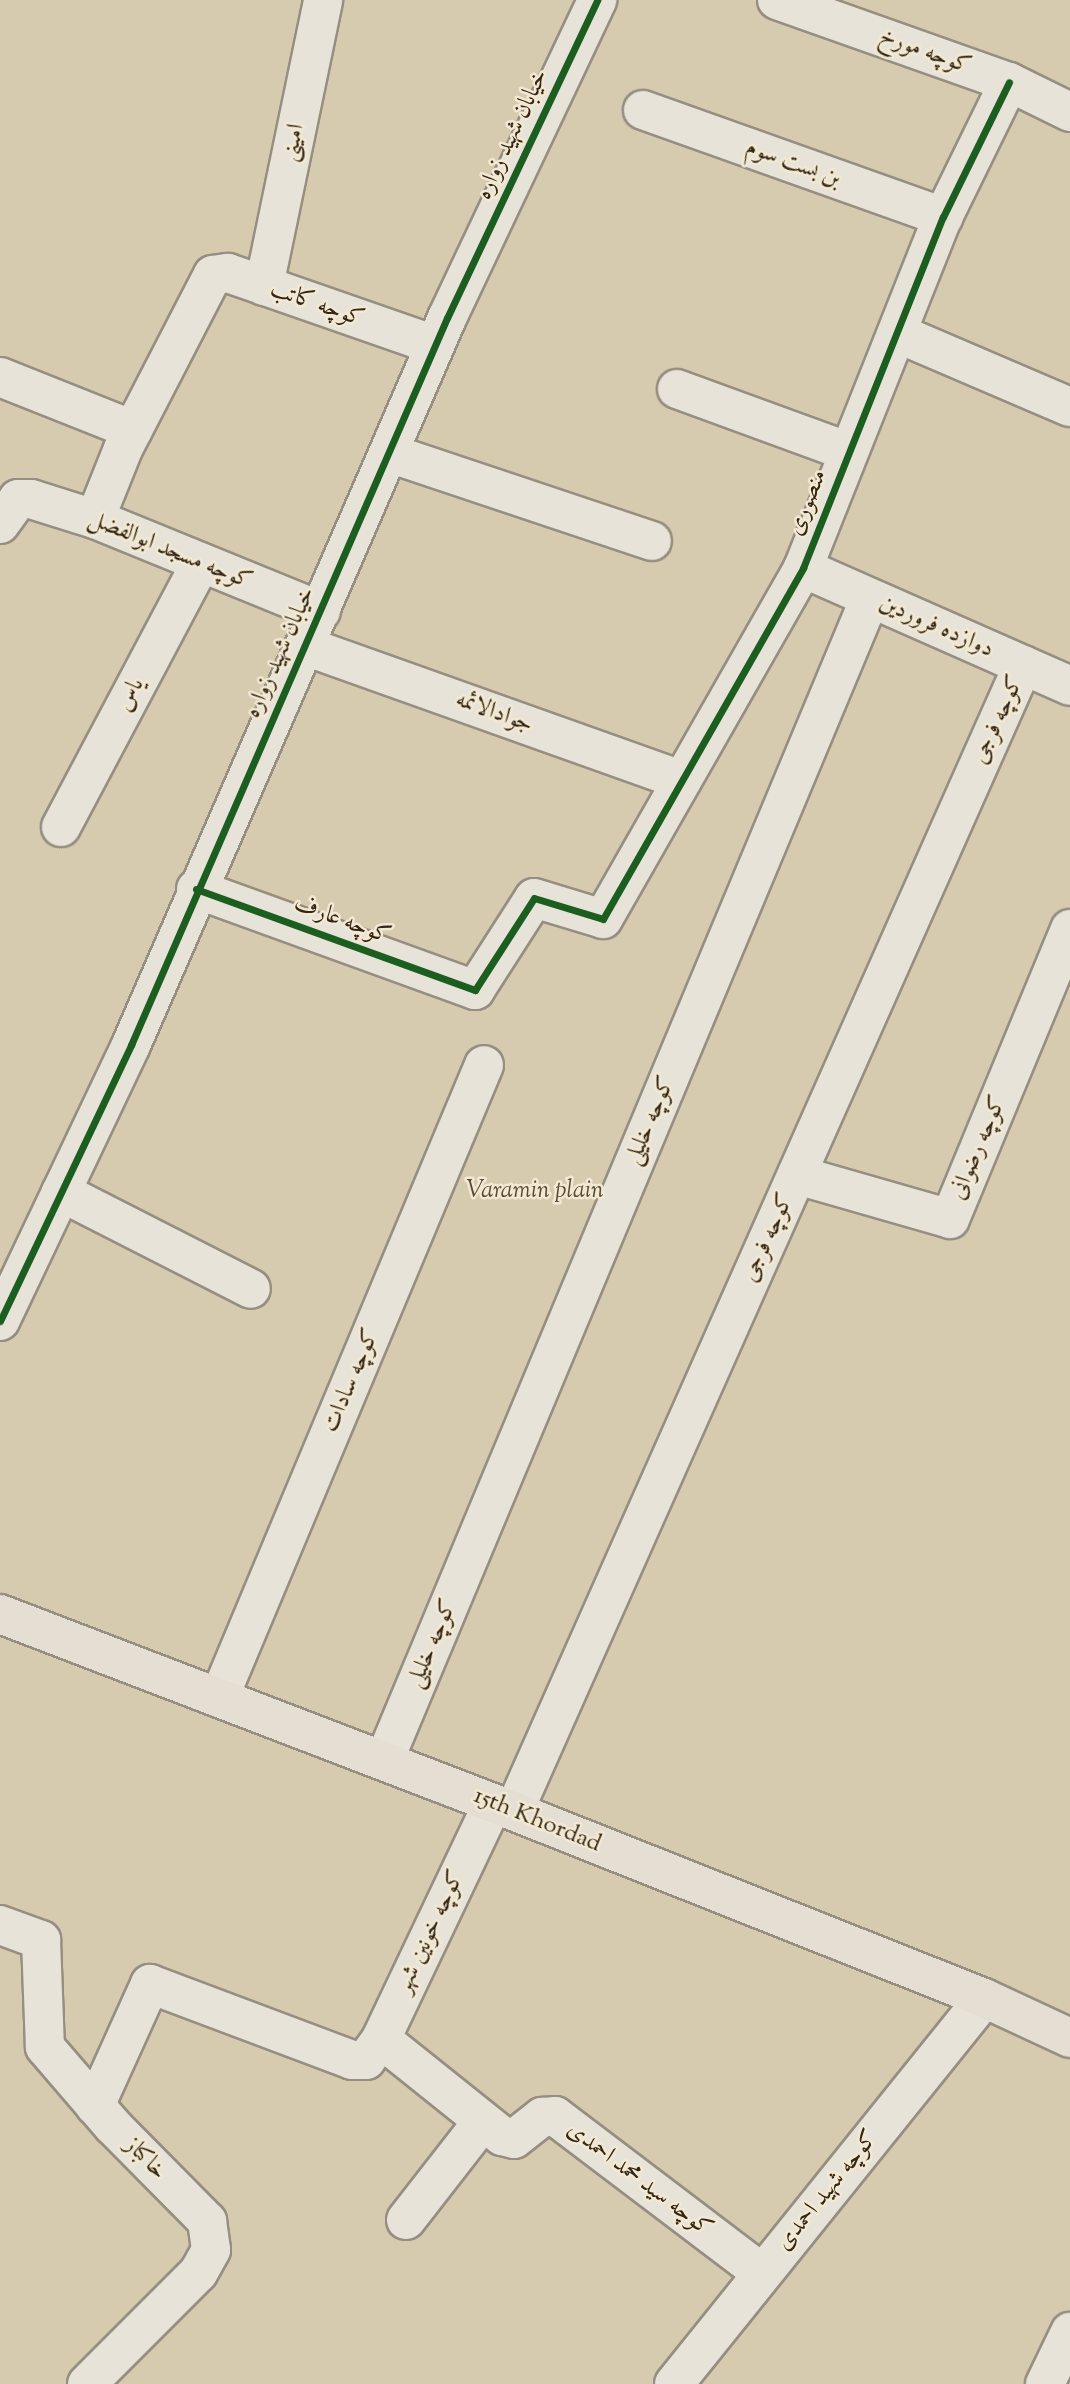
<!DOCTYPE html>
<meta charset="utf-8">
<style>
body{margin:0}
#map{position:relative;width:1070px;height:2384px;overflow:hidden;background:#e1d8c5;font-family:"Sorts Mill Goudy",Amiri,serif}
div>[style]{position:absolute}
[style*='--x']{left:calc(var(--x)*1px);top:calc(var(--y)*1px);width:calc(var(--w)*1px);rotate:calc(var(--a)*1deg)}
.green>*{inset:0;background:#d6caaf;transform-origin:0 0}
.roads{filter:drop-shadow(2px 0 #958e81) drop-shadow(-2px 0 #958e81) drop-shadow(0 2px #958e81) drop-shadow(0 -2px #958e81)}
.minor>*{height:38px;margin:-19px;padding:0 19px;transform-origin:19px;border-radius:19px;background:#e7e3d9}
.major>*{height:38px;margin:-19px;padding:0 19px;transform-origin:19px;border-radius:19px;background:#e4ded3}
.cycleway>*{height:7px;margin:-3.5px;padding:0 3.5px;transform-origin:3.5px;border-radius:3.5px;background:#1b5e20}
span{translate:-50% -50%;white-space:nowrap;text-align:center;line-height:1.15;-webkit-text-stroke:5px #f3e9d2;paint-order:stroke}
.street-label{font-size:24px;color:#322515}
.park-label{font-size:24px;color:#594b37;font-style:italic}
</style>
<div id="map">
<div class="green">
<i style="left:0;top:0;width:1070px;height:2384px"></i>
</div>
<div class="roads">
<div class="minor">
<i style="--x:777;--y:0;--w:246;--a:19.5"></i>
<i style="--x:1009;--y:82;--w:68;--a:26.2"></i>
<i style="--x:643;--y:110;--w:319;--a:19.6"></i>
<i style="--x:264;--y:286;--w:292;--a:-78.3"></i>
<i style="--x:897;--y:333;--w:188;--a:23.2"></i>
<i style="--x:0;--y:377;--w:143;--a:21.7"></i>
<i style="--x:677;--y:389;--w:183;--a:20.1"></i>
<i style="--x:392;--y:454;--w:274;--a:18.5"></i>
<i style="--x:95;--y:519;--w:75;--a:-68.2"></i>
<i style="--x:123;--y:449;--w:196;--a:-62.7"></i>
<i style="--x:213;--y:275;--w:15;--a:-8"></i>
<i style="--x:228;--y:273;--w:203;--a:19.2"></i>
<i style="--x:0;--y:524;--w:31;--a:-54"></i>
<i style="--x:18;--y:499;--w:13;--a:0"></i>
<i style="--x:31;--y:499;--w:67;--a:17.4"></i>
<i style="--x:95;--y:519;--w:244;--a:22.2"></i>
<i style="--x:803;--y:568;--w:292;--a:23.8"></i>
<i style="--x:305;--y:646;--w:400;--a:19.6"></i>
<i style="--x:61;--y:827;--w:299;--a:-62.1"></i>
<i style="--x:196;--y:889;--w:297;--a:19.9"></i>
<i style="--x:475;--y:990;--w:109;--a:-57.3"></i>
<i style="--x:534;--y:898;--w:72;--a:16.9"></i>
<i style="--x:603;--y:919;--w:404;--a:-60.3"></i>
<i style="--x:803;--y:568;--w:378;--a:-68.3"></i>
<i style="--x:943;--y:217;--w:150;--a:-63.9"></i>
<i style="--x:797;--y:1175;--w:159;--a:16"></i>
<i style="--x:950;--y:1219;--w:314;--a:-67.5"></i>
<i style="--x:61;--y:1192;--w:213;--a:27"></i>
<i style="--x:0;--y:1321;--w:306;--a:-64.6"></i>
<i style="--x:131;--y:1045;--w:793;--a:-66.51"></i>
<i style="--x:447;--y:318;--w:352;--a:-64.7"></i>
<i style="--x:219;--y:1698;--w:686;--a:-67.28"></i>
<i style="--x:384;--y:1761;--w:1260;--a:-67.32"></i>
<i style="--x:514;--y:1811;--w:1254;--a:-66.05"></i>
<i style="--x:0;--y:1925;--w:44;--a:20.1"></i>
<i style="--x:41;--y:1940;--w:107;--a:87.9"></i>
<i style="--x:45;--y:2047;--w:104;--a:49.3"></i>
<i style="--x:113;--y:2126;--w:134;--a:45.3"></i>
<i style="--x:207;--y:2221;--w:29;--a:82"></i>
<i style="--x:211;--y:2250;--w:26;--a:119"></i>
<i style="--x:198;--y:2273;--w:157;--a:135"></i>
<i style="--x:381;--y:2039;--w:155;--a:38.7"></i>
<i style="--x:502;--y:2136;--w:12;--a:14"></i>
<i style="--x:514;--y:2139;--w:36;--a:-38"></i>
<i style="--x:542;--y:2117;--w:13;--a:-4"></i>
<i style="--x:555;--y:2116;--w:260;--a:37.2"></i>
<i style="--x:95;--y:2106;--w:134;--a:-65.7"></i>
<i style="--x:150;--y:1984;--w:216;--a:20.6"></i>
<i style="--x:352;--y:2060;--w:14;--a:0"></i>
<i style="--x:366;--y:2060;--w:26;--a:-54"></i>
<i style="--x:381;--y:2039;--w:261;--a:-64.6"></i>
<i style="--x:406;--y:2220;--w:125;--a:-52.1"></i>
<i style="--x:674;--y:2384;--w:495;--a:-51.2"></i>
<i style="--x:1045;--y:2384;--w:58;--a:-64.3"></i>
</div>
<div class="major">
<i style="--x:0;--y:1614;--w:528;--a:20.98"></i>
<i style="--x:493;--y:1803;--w:528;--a:21.66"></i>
<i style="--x:984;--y:1998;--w:95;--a:24.9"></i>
</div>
</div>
<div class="cycleway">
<i style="--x:196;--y:889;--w:297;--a:19.9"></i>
<i style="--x:475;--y:990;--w:109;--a:-57.3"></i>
<i style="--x:534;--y:898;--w:72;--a:16.9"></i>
<i style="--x:603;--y:919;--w:404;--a:-60.3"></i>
<i style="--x:803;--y:568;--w:378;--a:-68.3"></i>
<i style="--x:943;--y:217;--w:150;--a:-63.9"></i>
<i style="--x:0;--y:1321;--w:306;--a:-64.6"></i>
<i style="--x:131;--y:1045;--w:793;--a:-66.51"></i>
<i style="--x:447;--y:318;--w:352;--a:-64.7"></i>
</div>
<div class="street-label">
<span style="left:925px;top:52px;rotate:20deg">کوچه مورخ</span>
<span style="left:513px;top:135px;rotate:-65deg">خیابان شهید زواره</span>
<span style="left:294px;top:143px;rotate:-78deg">امینی</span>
<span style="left:793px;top:164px;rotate:20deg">بن بست سوم</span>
<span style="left:317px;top:305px;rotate:19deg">کوچه کاتب</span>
<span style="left:808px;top:503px;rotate:-68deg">منصوری</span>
<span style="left:170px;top:551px;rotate:22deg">کوچه مسجد ابوالفضل</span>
<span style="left:936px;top:627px;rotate:24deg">دوازده فروردین</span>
<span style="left:281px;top:653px;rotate:-66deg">خیابان شهید زواره</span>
<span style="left:131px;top:695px;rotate:-62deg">یاس</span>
<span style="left:494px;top:713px;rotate:20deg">جوادالائمه</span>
<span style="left:999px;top:720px;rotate:-66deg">کوچه فرجی</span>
<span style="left:342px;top:921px;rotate:20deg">کوچه عارف</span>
<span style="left:651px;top:1121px;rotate:-67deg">کوچه خلیلی</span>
<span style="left:979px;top:1148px;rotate:-67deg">کوچه رضوانی</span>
<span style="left:769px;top:1238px;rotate:-66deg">کوچه فرجی</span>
<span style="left:352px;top:1381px;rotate:-67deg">کوچه سادات</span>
<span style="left:433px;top:1644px;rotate:-67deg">کوچه خلیلی</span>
<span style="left:537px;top:1821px;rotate:22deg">15th Khordad</span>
<span style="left:431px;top:1932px;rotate:-65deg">کوچه خونین شهر</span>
<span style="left:145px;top:2159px;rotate:45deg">خاکباز</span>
<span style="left:639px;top:2180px;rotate:37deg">کوچه سید محمد احمدی</span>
<span style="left:828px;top:2191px;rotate:-51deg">کوچه شهید احمدی</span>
</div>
<div class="park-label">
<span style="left:535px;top:1192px">Varamin plain</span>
</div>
</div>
